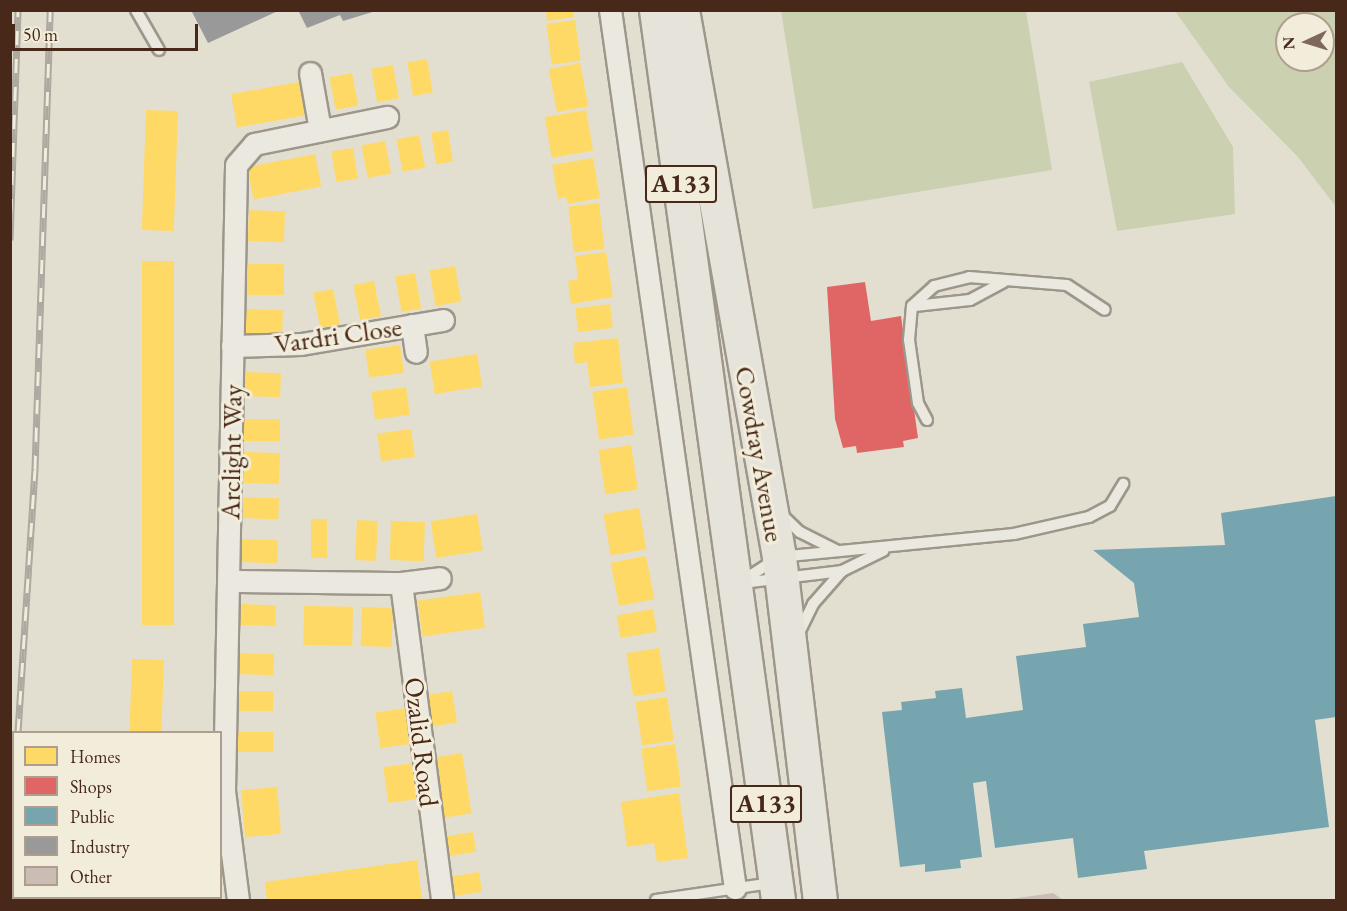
<!DOCTYPE html>
<style>
body{margin:0}
#map{position:relative;width:1347px;height:911px;overflow:hidden;background:#e3dfd0;font-family:"EB Garamond",serif}
div>[style]{position:absolute}
[style*='--x']{left:calc(var(--x)*1px);top:calc(var(--y)*1px);width:calc(var(--w)*1px);rotate:calc(var(--a)*1deg)}
.green>*{inset:0;background:#cbd0b0}
.homes>*{inset:0;background:#ffd966;transform-origin:0 0}
.shops>*{inset:0;background:#e06666}
.public>*{inset:0;background:#76a5af}
.industry>*{inset:0;background:#999}
.building>*{inset:0;background:#cbbdb3}
.roads{filter:drop-shadow(2px 0 #9d968b) drop-shadow(-2px 0 #9d968b) drop-shadow(0 2px #9d968b) drop-shadow(0 -2px #9d968b)}
.service>*{height:10px;margin:-5px;padding:0 5px;transform-origin:5px;border-radius:5px;background:#eae8df}
.minor>*{height:21px;margin:-10.5px;padding:0 10.5px;transform-origin:10.5px;border-radius:10.5px;background:#eae8df}
.primary>*{height:33px;margin:-16.5px;padding:0 16.5px;transform-origin:16.5px;border-radius:16.5px;background:#e6e3da}
.rail>*{height:7px;margin-top:-3.5px;transform-origin:0;background:repeating-linear-gradient(90deg,#f2eddb 0 14px,#ada8a0 0 28px);box-sizing:border-box;border-block:2px solid #ada8a0}
span{translate:-50% -50%;white-space:nowrap;text-align:center;line-height:1.15;-webkit-text-stroke:6px #f2eddb;paint-order:stroke}
.shield-label span{padding:2px 4px;background:#f2eddb;border:2px solid;border-radius:4px;-webkit-text-stroke-width:0}
.shield-label{font-size:26px;color:#482819;font-weight:700}
.street-label{font-size:27px;color:#482819}
.frame{position:absolute;inset:0;border:12px solid #482819;pointer-events:none}
.legend{position:absolute;left:12px;top:731px;width:210px;height:168px;box-sizing:border-box;background:#f2eddb;border:2px solid #ae9e8d;margin:0;padding:8px 10px;list-style:none;font-size:18px;color:#482819}
.legend li{display:flex;align-items:center;gap:12px;height:30px}
.legend b{width:30px;border:2px solid #ae9e8d}
.north{position:absolute;left:1275px;top:12px;width:60px;height:60px;box-sizing:border-box;background:#f2eddb;border:2px solid #ae9e8d;border-radius:50%;rotate:266deg;font-size:16px;font-weight:700;line-height:24px;text-align:center;color:#482819}
.north::after{content:'';display:block;margin:auto;width:21px;height:27px;background:#7e6859;clip-path:polygon(50% 0,100% 100%,50% 72%,0 100%)}
.scale{position:absolute;left:12px;top:24px;width:186px;height:27px;box-sizing:border-box;border:3px solid #482819;border-top:0;padding-left:8px;font-size:18px;line-height:21px;white-space:nowrap;color:#482819;-webkit-text-stroke:4px #f2eddb;paint-order:stroke}
</style>
<div id="map">
<div class="green">
<i style="clip-path:polygon(781px 11px,1026px 11px,1052px 170px,813px 209px)"></i>
<i style="clip-path:polygon(evenodd,1175px 11px,1336px 11px,1336px 207px,1298px 157px,1229px 87px,1175px 11px,1287px 24px,1323px 24px,1323px 60px,1287px 60px,1287px 24px)"></i>
<i style="clip-path:polygon(1182px 62px,1233px 147px,1235px 214px,1117px 231px,1089px 82px)"></i>
</div>
<div class="homes">
<i style="clip-path:polygon(546px 10px,573px 10px,574px 17px,547px 21px)"></i>
<i style="left:575px;top:20px;width:41px;height:29px;rotate:82deg"></i>
<i style="left:427px;top:59px;width:34px;height:20px;rotate:80deg"></i>
<i style="left:580px;top:63px;width:44px;height:32px;rotate:79deg"></i>
<i style="left:393px;top:65px;width:34px;height:22px;rotate:80deg"></i>
<i style="left:352px;top:73px;width:33px;height:23px;rotate:79deg"></i>
<i style="left:299px;top:82px;width:34px;height:69px;rotate:80deg"></i>
<i style="left:146px;top:110px;width:32px;height:120px;rotate:2deg"></i>
<i style="left:586px;top:110px;width:41px;height:42px;rotate:80deg"></i>
<i style="left:448px;top:130px;width:32px;height:17px;rotate:81deg"></i>
<i style="left:419px;top:135px;width:33px;height:23px;rotate:79deg"></i>
<i style="left:385px;top:141px;width:33px;height:24px;rotate:79deg"></i>
<i style="left:353px;top:148px;width:31px;height:22px;rotate:81deg"></i>
<i style="left:315px;top:154px;width:33px;height:69px;rotate:79deg"></i>
<i style="clip-path:polygon(593px 158px,600px 198px,568px 204px,566px 197px,558px 199px,552px 165px)"></i>
<i style="left:599px;top:203px;width:46px;height:31px;rotate:83deg"></i>
<i style="left:249px;top:210px;width:36px;height:31px;rotate:2deg"></i>
<i style="clip-path:polygon(606px 252px,613px 297px,571px 304px,568px 281px,578px 279px,575px 256px)"></i>
<i style="left:142px;top:261px;width:32px;height:364px"></i>
<i style="left:247px;top:264px;width:37px;height:31px"></i>
<i style="left:455px;top:266px;width:36px;height:26px;rotate:80deg"></i>
<i style="left:415px;top:273px;width:36px;height:20px;rotate:80deg"></i>
<i style="left:374px;top:281px;width:36px;height:21px;rotate:79deg"></i>
<i style="left:333px;top:289px;width:36px;height:20px;rotate:79deg"></i>
<i style="left:610px;top:304px;width:24px;height:35px;rotate:83deg"></i>
<i style="left:246px;top:309px;width:37px;height:24px;rotate:2deg"></i>
<i style="clip-path:polygon(618px 338px,623px 383px,590px 387px,587px 362px,575px 364px,573px 343px)"></i>
<i style="left:400px;top:345px;width:28px;height:35px;rotate:82deg"></i>
<i style="left:477px;top:354px;width:33px;height:48px;rotate:81deg"></i>
<i style="left:245px;top:372px;width:36px;height:24px;rotate:2deg"></i>
<i style="left:406px;top:387px;width:28px;height:35px;rotate:82deg"></i>
<i style="left:627px;top:387px;width:48px;height:35px;rotate:82deg"></i>
<i style="left:244px;top:419px;width:36px;height:22px"></i>
<i style="left:411px;top:429px;width:28px;height:34px;rotate:82deg"></i>
<i style="left:631px;top:445px;width:45px;height:33px;rotate:81deg"></i>
<i style="left:244px;top:452px;width:36px;height:31px;rotate:2deg"></i>
<i style="left:243px;top:497px;width:36px;height:21px;rotate:2deg"></i>
<i style="left:639px;top:508px;width:42px;height:36px;rotate:80deg"></i>
<i style="left:477px;top:514px;width:37px;height:47px;rotate:81deg"></i>
<i style="left:311px;top:519px;width:16px;height:39px"></i>
<i style="left:357px;top:520px;width:21px;height:40px;rotate:3deg"></i>
<i style="left:391px;top:521px;width:34px;height:39px;rotate:2deg"></i>
<i style="left:242px;top:539px;width:36px;height:23px;rotate:2deg"></i>
<i style="left:646px;top:556px;width:44px;height:36px;rotate:79deg"></i>
<i style="left:480px;top:592px;width:36px;height:63px;rotate:82deg"></i>
<i style="left:240px;top:604px;width:36px;height:21px;rotate:2deg"></i>
<i style="left:304px;top:606px;width:49px;height:39px;rotate:1deg"></i>
<i style="left:362px;top:607px;width:31px;height:39px;rotate:2deg"></i>
<i style="left:653px;top:609px;width:23px;height:37px;rotate:80deg"></i>
<i style="left:659px;top:648px;width:44px;height:33px;rotate:81deg"></i>
<i style="left:238px;top:653px;width:36px;height:21px;rotate:2deg"></i>
<i style="left:132px;top:659px;width:32px;height:73px;rotate:2deg"></i>
<i style="left:237px;top:691px;width:36px;height:20px"></i>
<i style="left:452px;top:691px;width:32px;height:26px;rotate:81deg"></i>
<i style="left:667px;top:697px;width:44px;height:32px;rotate:81deg"></i>
<i style="left:407px;top:708px;width:36px;height:32px;rotate:82deg"></i>
<i style="left:237px;top:732px;width:36px;height:20px"></i>
<i style="left:675px;top:744px;width:43px;height:34px;rotate:82deg"></i>
<i style="left:462px;top:753px;width:61px;height:28px;rotate:81deg"></i>
<i style="left:414px;top:763px;width:36px;height:31px;rotate:82deg"></i>
<i style="left:277px;top:787px;width:47px;height:36px;rotate:85deg"></i>
<i style="clip-path:polygon(679px 793px,688px 858px,657px 862px,654px 843px,627px 847px,621px 802px)"></i>
<i style="left:473px;top:832px;width:20px;height:28px;rotate:81deg"></i>
<i style="clip-path:polygon(417px 860px,422px 900px,267px 900px,265px 882px)"></i>
<i style="left:479px;top:872px;width:20px;height:28px;rotate:81deg"></i>
</div>
<div class="shops">
<i style="clip-path:polygon(865px 282px,871px 321px,901px 316px,918px 438px,903px 441px,904px 447px,857px 453px,856px 446px,843px 448px,835px 419px,827px 287px)"></i>
</div>
<div class="public">
<i style="clip-path:polygon(1336px 496px,1336px 717px,1315px 720px,1329px 827px,1144px 851px,1147px 869px,1078px 878px,1073px 838px,995px 848px,986px 781px,973px 783px,982px 857px,960px 860px,961px 868px,925px 872px,925px 864px,900px 867px,882px 712px,902px 710px,901px 702px,936px 698px,935px 691px,962px 688px,966px 718px,1023px 710px,1016px 656px,1086px 647px,1083px 624px,1139px 617px,1134px 583px,1093px 550px,1225px 545px,1221px 513px)"></i>
</div>
<div class="industry">
<i style="clip-path:polygon(191px 10px,280px 10px,208px 43px)"></i>
<i style="clip-path:polygon(298px 10px,379px 10px,343px 21px,340px 15px,307px 28px)"></i>
</div>
<div class="building">
<i style="clip-path:polygon(1053px 893px,1063px 900px,1010px 900px,1010px 899px)"></i>
</div>
<div class="roads">
<div class="service">
<i style="--x:136;--y:10;--w:46;--a:60.1"></i>
<i style="--x:915;--y:306;--w:55;--a:-6.2"></i>
<i style="--x:970;--y:300;--w:38;--a:-28"></i>
<i style="--x:927;--y:420;--w:19;--a:-118"></i>
<i style="--x:918;--y:403;--w:64;--a:-98.1"></i>
<i style="--x:909;--y:340;--w:34;--a:-85"></i>
<i style="--x:912;--y:306;--w:30;--a:-42"></i>
<i style="--x:934;--y:286;--w:36;--a:-14"></i>
<i style="--x:969;--y:277;--w:98;--a:4.7"></i>
<i style="--x:1067;--y:285;--w:45;--a:33.3"></i>
<i style="--x:779;--y:512;--w:29;--a:44"></i>
<i style="--x:800;--y:532;--w:40;--a:26.6"></i>
<i style="--x:739;--y:583;--w:48;--a:-33"></i>
<i style="--x:779;--y:557;--w:236;--a:-5.6"></i>
<i style="--x:1014;--y:534;--w:77;--a:-12.8"></i>
<i style="--x:1089;--y:517;--w:24;--a:-28"></i>
<i style="--x:1110;--y:506;--w:26;--a:-59"></i>
<i style="--x:742;--y:583;--w:101;--a:-6.8"></i>
<i style="--x:842;--y:571;--w:46;--a:-26"></i>
<i style="--x:796;--y:639;--w:39;--a:-64"></i>
<i style="--x:813;--y:604;--w:44;--a:-48.7"></i>
<i style="--x:656;--y:900;--w:116;--a:-8.4"></i>
</div>
<div class="minor">
<i style="--x:610;--y:10;--w:887;--a:81.9"></i>
<i style="--x:310;--y:73;--w:58;--a:80"></i>
<i style="--x:412;--y:325;--w:27;--a:82"></i>
<i style="--x:232;--y:346;--w:69;--a:-1.7"></i>
<i style="--x:301;--y:344;--w:144;--a:-9.6"></i>
<i style="--x:229;--y:581;--w:172;--a:0.7"></i>
<i style="--x:401;--y:583;--w:320;--a:82.6"></i>
<i style="--x:401;--y:583;--w:39;--a:-7"></i>
<i style="--x:238;--y:900;--w:110;--a:-97.3"></i>
<i style="--x:224;--y:791;--w:626;--a:-88.9"></i>
<i style="--x:236;--y:165;--w:28;--a:-49"></i>
<i style="--x:254;--y:144;--w:136;--a:-11.5"></i>
</div>
<div class="primary">
<i style="--x:656;--y:10;--w:898;--a:82.19"></i>
<i style="--x:682;--y:10;--w:556;--a:79.94"></i>
<i style="--x:779;--y:557;--w:345;--a:83.2"></i>
</div>
</div>
<div class="rail">
<i style="--x:10;--y:240;--w:230;--a:-88"></i>
<i style="--x:18;--y:732;--w:264;--a:-86.3"></i>
<i style="--x:35;--y:469;--w:459;--a:-88.1"></i>
<i style="--x:10;--y:844;--w:46;--a:-85"></i>
</div>
<div class="shield-label">
<span style="left:681px;top:184px">A133</span>
<span style="left:766px;top:804px">A133</span>
</div>
<div class="street-label">
<span style="left:338px;top:335px;rotate:-8deg">Vardri Close</span>
<span style="left:231px;top:452px;rotate:-89deg">Arclight Way</span>
<span style="left:760px;top:454px;rotate:80deg">Cowdray Avenue</span>
<span style="left:422px;top:742px;rotate:83deg">Ozalid Road</span>
</div>
<div class="frame"></div>
<ul class="legend">
<li><b style="height:16px;background:#ffd966"></b>Homes</li>
<li><b style="height:16px;background:#e06666"></b>Shops</li>
<li><b style="height:16px;background:#76a5af"></b>Public</li>
<li><b style="height:16px;background:#999"></b>Industry</li>
<li><b style="height:16px;background:#cbbdb3"></b>Other</li>
</ul>
<div class="north">N</div>
<div class="scale">50 m</div>
</div>
